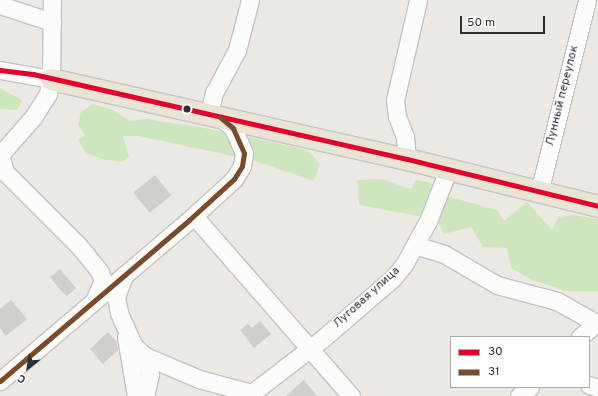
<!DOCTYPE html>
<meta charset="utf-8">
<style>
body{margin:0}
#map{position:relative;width:598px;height:396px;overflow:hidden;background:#ece8e4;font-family:Overpass,sans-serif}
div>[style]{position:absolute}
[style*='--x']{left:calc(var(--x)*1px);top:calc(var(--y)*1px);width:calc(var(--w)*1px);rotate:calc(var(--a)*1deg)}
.green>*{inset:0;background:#cee6be}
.building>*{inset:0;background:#d1cecb;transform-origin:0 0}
.roads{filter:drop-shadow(1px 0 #c5c4c5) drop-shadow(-1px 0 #c5c4c5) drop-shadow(0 1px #c5c4c5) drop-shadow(0 -1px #c5c4c5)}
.minor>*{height:17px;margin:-8.5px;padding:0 8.5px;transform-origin:8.5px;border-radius:8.5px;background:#fcfcfb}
.major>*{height:21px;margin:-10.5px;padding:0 10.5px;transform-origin:10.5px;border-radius:10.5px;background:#e8e4d6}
.bus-1>*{height:5px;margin:-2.5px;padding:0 2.5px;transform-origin:2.5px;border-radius:2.5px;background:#e4002b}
.bus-2>*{height:5px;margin:-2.5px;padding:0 2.5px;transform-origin:2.5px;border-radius:2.5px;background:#7a4b2a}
.dots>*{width:11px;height:11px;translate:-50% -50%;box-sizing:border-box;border:2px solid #fff;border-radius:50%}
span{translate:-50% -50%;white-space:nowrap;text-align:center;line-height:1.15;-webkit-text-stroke:3px #fff;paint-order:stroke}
.street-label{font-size:12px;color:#2e2e2e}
.legend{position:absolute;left:450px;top:336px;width:140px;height:52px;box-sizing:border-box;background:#fff;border:1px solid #ababab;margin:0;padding:5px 7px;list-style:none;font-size:12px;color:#2e2e2e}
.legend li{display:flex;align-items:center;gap:8px;height:20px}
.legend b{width:20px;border:1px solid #ababab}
.north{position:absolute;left:8px;top:348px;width:40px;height:40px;-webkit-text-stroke:3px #fff;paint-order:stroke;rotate:210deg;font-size:11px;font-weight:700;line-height:16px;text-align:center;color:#2e2e2e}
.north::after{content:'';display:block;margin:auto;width:14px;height:18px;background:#2e2e2e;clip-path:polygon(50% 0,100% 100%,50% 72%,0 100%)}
.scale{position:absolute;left:460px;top:16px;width:85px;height:18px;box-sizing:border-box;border:2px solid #2e2e2e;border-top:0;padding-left:5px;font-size:12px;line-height:14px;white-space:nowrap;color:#2e2e2e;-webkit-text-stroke:3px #fff;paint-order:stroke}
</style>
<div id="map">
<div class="green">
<i style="clip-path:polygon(0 88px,22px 100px,17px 110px,0 109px)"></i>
<i style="clip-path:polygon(93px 104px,111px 109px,130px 121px,146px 119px,200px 127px,294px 147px,310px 152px,320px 165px,314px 181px,255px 161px,139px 136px,123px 136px,129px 157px,122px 162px,101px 159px,85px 152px,78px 140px,85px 135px,78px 125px,81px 112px)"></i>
<i style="clip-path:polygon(381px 179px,411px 189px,415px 180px,431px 183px,446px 196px,497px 210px,504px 221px,527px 202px,552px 230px,559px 217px,573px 215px,598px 219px,598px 291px,567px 291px,532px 280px,511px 268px,507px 248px,483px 247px,471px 227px,444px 234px,432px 212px,418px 216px,359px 205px,357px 180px)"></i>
</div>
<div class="building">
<i style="left:155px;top:175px;width:26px;height:28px;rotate:51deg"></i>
<i style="left:60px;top:269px;width:25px;height:13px;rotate:50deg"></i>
<i style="clip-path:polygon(11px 300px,27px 319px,6px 336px,0 328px,0 309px)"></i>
<i style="clip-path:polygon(260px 321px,271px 334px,254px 348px,240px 330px,248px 324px,252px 328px)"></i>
<i style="clip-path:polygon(108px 332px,117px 342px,118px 350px,103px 364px,90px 349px)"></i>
<i style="clip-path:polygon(304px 380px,317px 396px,286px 396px)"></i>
</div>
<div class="roads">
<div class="minor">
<i style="--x:0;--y:5;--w:55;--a:18.1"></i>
<i style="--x:0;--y:70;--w:52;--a:10"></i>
<i style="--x:209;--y:114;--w:22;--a:-77"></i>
<i style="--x:214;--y:93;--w:49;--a:-61.9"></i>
<i style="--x:237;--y:50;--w:52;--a:-75.4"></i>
<i style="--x:2;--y:152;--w:6;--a:99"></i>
<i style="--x:1;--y:158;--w:15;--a:74"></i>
<i style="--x:5;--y:172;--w:105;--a:45"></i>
<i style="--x:79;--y:246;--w:33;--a:51"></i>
<i style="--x:100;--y:272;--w:9;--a:72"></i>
<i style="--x:103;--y:281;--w:19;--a:115"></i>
<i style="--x:0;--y:155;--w:52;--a:-48.9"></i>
<i style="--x:34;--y:116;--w:26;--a:-58"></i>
<i style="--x:48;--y:94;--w:15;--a:-79"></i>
<i style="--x:51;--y:79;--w:79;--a:-89.3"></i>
<i style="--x:407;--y:159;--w:22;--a:-95"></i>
<i style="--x:405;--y:137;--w:22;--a:-111"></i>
<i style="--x:397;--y:116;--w:16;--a:-97"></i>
<i style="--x:395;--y:100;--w:103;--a:-77"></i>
<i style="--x:539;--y:193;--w:199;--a:-76"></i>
<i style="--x:194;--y:216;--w:239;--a:48.9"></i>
<i style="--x:415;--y:245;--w:30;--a:17"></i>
<i style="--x:444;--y:254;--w:61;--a:30.3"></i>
<i style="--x:497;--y:285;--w:62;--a:14.9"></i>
<i style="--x:557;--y:301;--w:45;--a:29.4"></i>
<i style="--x:124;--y:275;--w:23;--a:110"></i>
<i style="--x:116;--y:297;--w:16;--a:79"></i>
<i style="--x:119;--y:313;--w:35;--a:66"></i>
<i style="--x:133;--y:345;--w:16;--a:43"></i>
<i style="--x:145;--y:356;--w:59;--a:23.1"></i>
<i style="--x:199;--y:379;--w:54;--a:15.1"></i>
<i style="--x:126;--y:337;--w:60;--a:80.4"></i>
<i style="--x:580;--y:337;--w:23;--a:-40"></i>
<i style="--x:0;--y:381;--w:248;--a:-40.4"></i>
<i style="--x:189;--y:220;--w:61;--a:-42.3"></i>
<i style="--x:234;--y:179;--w:15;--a:-58"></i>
<i style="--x:242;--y:166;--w:13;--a:-81"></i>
<i style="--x:244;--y:153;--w:27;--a:-114"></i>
<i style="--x:233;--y:128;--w:17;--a:-140"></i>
<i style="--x:589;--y:385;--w:9;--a:18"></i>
<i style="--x:145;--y:396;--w:22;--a:-77"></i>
<i style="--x:150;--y:375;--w:20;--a:-105"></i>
<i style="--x:248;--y:396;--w:92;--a:-37.5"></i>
<i style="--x:321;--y:340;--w:95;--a:-40.7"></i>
<i style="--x:393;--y:278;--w:19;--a:-51"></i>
<i style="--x:405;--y:263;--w:48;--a:-61.3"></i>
<i style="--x:428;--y:221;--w:55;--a:-68.6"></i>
<i style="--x:519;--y:396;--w:14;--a:-39"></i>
</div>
<div class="major">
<i style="--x:51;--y:79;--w:365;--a:12.7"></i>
<i style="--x:407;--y:159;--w:197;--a:13.8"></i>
</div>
</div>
<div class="bus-1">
<i style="--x:0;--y:70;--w:33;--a:7"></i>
<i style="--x:33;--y:74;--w:384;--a:12.8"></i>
<i style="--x:407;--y:159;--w:197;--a:13.8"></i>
</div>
<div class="bus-2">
<i style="--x:0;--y:381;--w:248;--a:-40.4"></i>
<i style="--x:189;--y:220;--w:61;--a:-42.3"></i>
<i style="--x:234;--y:179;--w:15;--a:-58"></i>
<i style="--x:242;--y:166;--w:13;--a:-81"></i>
<i style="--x:244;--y:153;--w:27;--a:-114"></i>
<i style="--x:233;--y:128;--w:17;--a:-140"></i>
</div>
<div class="dots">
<i style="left:187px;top:109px;background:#2e2e2e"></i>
</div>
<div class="street-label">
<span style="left:563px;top:96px;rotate:-76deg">Лунный переулок</span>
<span style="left:367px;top:298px;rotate:-42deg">Луговая улица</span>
</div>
<ul class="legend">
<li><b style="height:5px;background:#e4002b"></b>30</li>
<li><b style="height:5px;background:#7a4b2a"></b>31</li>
</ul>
<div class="north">С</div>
<div class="scale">50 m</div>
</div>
